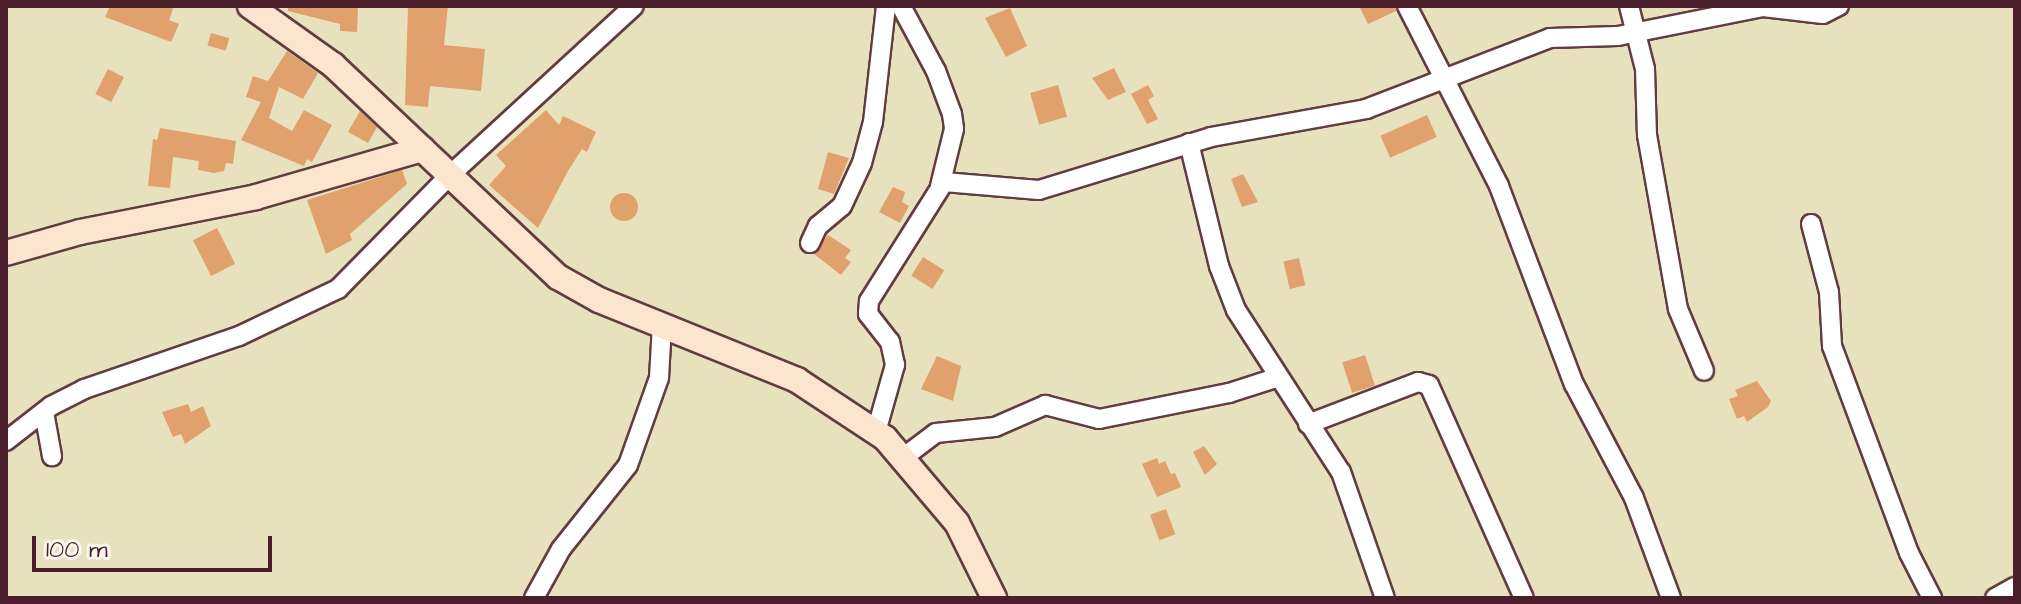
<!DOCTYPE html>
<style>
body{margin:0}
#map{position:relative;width:2021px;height:604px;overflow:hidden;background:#e8e1be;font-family:"Architects Daughter",sans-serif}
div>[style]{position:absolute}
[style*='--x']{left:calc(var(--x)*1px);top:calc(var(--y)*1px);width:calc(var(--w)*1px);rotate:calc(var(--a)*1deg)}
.building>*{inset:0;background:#e1a16c;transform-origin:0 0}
.round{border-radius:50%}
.roads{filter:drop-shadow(2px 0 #623c41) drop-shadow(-2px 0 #623c41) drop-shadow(0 2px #623c41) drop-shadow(0 -2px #623c41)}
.street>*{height:18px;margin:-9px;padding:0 9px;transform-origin:9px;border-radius:9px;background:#fff}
.secondary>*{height:24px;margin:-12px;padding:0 12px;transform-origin:12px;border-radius:12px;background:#fbe5cf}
span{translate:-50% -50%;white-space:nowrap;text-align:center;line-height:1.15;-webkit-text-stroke:6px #fbf7ec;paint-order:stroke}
.frame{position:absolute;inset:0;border:8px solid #4a1f2b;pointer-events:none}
.scale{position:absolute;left:32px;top:536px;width:240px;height:36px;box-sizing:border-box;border:4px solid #4a1f2b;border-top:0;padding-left:10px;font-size:24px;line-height:28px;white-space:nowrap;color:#4a1f2b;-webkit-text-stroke:6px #fbf7ec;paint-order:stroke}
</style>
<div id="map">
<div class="building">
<i style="clip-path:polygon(110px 6px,174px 6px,169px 20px,179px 24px,171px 42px,105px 17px)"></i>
<i style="clip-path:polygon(288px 6px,358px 6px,357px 32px,340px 31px,340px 24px,288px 11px)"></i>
<i style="clip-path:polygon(408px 6px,448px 6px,444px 45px,485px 49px,481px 91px,430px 86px,428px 107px,405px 105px)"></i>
<i style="clip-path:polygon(1359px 6px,1395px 6px,1396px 11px,1368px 24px)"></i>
<i style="clip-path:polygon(1010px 8px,1027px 46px,1006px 57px,985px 18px)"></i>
<i style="left:211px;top:33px;width:19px;height:13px;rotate:16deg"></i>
<i style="clip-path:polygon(287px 51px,318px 73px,303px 99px,279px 87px,269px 118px,292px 131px,304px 110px,332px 125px,312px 162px,307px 159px,304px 166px,241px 140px,261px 102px,246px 97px,253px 76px,268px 81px)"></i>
<i style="clip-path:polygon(1114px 68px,1126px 92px,1108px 100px,1092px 78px)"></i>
<i style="left:108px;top:69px;width:18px;height:28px;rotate:27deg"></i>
<i style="left:1058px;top:85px;width:33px;height:29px;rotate:74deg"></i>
<i style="clip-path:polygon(1148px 85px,1154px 96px,1148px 100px,1158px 119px,1147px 124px,1131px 94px)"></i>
<i style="clip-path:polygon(546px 110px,559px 125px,563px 116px,596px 132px,587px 152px,582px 149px,568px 171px,538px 228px,489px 185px,506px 166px,496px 155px)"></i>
<i style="clip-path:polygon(360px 111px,377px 127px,368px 143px,348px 132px)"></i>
<i style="left:1427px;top:115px;width:24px;height:51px;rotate:66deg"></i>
<i style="clip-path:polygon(160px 128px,236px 141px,233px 164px,226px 163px,224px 171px,214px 173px,198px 170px,199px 161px,173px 157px,170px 188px,148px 186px,153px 139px,157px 140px)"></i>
<i style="clip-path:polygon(828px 152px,849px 158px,834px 194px,818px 189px)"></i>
<i style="clip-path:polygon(402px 170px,407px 184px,350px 234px,352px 240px,326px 254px,307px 200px)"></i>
<i style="clip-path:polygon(1243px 174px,1258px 202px,1242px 207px,1231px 179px)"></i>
<i style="clip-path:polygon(893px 187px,905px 192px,902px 202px,909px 206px,900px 223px,879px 212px)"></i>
<i class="round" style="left:610px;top:193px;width:28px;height:28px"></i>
<i style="left:217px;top:228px;width:40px;height:27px;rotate:63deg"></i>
<i style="clip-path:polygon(828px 235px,851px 250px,845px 258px,851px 262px,841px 275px,814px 254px)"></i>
<i style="left:923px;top:257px;width:25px;height:22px;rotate:32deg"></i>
<i style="left:1299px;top:258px;width:28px;height:16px;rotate:77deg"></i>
<i style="left:1365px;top:355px;width:32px;height:24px;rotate:72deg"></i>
<i style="clip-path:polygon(937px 356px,961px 366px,953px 401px,921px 389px)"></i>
<i style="clip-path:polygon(1757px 381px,1771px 401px,1768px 407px,1747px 422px,1744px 416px,1737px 419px,1729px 399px,1738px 396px,1735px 390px)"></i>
<i style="clip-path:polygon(188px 404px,191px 412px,203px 406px,211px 426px,185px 444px,181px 434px,173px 437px,162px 412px)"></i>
<i style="clip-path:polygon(1204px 446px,1217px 464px,1205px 475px,1193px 452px)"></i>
<i style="clip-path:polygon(1157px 458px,1159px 464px,1165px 461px,1171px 474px,1175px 473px,1181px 487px,1157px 497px,1142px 464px)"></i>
<i style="left:1166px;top:509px;width:27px;height:17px;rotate:70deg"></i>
</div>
<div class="roads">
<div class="street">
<i style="--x:901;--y:6;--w:74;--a:61.7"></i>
<i style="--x:936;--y:71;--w:46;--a:69.6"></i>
<i style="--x:952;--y:114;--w:15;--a:82"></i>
<i style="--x:954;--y:129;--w:59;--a:103.8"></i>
<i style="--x:1407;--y:6;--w:202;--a:62.9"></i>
<i style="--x:1499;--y:186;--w:212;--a:69.3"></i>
<i style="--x:1574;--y:384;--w:129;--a:62.2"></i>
<i style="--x:1634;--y:498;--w:107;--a:69.7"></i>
<i style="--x:1629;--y:6;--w:65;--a:75.7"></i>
<i style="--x:1645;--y:69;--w:66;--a:88.3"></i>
<i style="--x:1647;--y:135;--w:177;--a:79.9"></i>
<i style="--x:1678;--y:309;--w:67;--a:67.2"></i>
<i style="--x:1189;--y:143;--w:127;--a:76.3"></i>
<i style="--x:1219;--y:266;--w:47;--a:68.9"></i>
<i style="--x:1236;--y:310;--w:193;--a:57.1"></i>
<i style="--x:1341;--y:472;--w:133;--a:70.8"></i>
<i style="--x:1811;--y:224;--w:70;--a:75.2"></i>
<i style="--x:1829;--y:292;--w:54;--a:86.8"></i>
<i style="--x:1832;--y:346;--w:221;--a:69.6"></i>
<i style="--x:1909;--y:553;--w:51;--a:62.9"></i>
<i style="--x:810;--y:243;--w:19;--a:-65"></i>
<i style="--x:818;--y:226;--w:31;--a:-40"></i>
<i style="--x:842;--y:206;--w:47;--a:-65.1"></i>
<i style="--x:862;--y:163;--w:42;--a:-75"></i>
<i style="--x:873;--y:122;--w:117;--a:-83.6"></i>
<i style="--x:44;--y:412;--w:45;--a:79.7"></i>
<i style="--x:1308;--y:424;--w:118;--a:-20.9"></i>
<i style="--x:1418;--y:382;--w:11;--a:15"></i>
<i style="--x:1429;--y:385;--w:233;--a:66"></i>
<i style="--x:876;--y:432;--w:70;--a:-74.2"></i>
<i style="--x:895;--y:365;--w:24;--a:-102"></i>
<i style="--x:890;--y:342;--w:36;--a:-128"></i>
<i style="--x:868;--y:314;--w:13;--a:-86"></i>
<i style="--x:869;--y:301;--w:141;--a:-57.8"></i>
<i style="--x:944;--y:182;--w:95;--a:4.8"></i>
<i style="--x:1039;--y:190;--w:180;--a:-17.1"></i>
<i style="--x:1211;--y:137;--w:158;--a:-10.2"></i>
<i style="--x:1366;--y:109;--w:197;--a:-21.1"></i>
<i style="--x:1550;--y:38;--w:68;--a:-1.7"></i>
<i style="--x:1618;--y:36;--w:148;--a:-11.3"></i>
<i style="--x:1763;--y:7;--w:60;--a:6.7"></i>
<i style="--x:1823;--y:14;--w:18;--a:-27"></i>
<i style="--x:6;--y:441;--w:57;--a:-37.9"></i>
<i style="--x:51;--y:406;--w:37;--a:-27"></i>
<i style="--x:84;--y:389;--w:164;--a:-18.9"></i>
<i style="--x:239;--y:336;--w:110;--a:-25.4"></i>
<i style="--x:338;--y:289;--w:158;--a:-45.5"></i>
<i style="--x:449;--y:176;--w:251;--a:-42.6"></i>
<i style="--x:904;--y:457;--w:40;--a:-37"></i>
<i style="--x:936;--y:433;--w:59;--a:-5.8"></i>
<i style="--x:995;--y:427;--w:55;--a:-23.7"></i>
<i style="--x:1045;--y:405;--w:56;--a:14.5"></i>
<i style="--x:1099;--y:419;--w:133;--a:-11.3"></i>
<i style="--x:1229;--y:393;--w:52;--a:-17.7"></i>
<i style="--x:534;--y:598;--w:56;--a:-61.1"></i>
<i style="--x:561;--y:549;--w:107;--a:-51.4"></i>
<i style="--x:628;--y:465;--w:92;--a:-70.4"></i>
<i style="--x:659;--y:378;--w:54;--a:-86.8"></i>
<i style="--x:1995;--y:598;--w:23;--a:-29"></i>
</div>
<div class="secondary">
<i style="--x:250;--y:6;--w:102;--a:35.4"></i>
<i style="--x:333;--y:65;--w:309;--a:43.3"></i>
<i style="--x:558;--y:277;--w:47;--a:29.3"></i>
<i style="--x:599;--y:300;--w:214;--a:22"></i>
<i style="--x:797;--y:380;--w:105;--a:33.4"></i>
<i style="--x:885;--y:438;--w:111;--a:49.7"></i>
<i style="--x:957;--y:523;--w:84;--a:63.7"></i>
<i style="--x:6;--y:253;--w:77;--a:-15.8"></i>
<i style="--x:80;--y:232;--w:179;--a:-11.2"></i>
<i style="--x:256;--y:197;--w:173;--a:-16.1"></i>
</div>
</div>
<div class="frame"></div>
<div class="scale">100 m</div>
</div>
